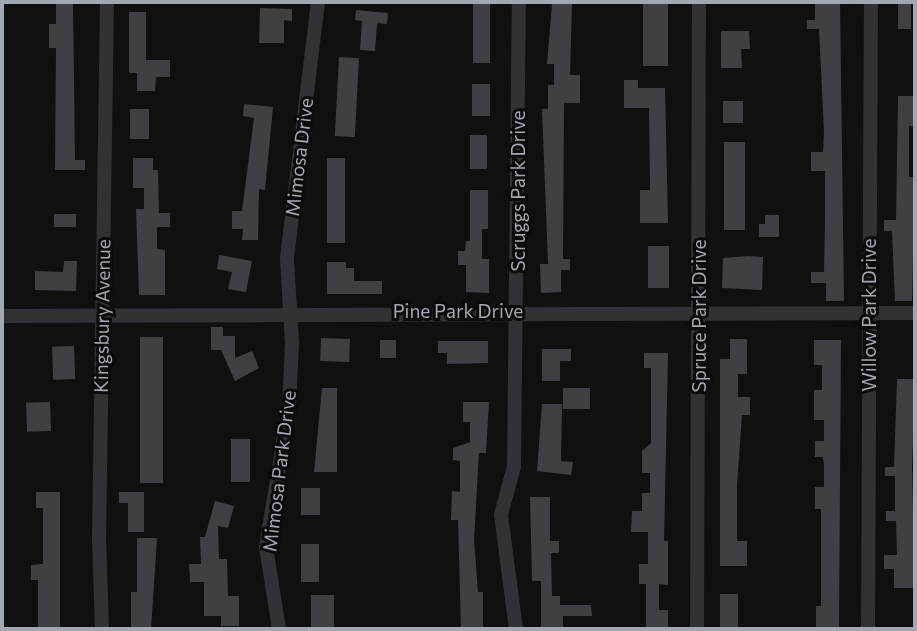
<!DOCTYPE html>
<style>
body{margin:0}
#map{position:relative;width:917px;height:631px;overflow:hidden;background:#101011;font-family:Commissioner,sans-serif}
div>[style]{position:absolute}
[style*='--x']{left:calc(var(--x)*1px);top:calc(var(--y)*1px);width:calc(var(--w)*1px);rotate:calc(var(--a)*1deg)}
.building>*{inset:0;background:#3f4044;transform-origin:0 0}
.street>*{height:14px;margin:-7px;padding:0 7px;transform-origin:7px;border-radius:7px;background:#313236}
span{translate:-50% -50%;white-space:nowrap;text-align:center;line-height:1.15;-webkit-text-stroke:6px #0b0b0c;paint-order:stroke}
.street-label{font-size:19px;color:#a2a7b2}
.frame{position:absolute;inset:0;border:4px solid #a2a7b2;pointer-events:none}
</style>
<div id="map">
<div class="building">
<i style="clip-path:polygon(56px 2px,73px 2px,75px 160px,85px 160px,85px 170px,55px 170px,56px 48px,49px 48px,49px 24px,56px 24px)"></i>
<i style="left:473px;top:2px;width:17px;height:61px"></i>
<i style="left:643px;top:2px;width:25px;height:64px"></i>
<i style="clip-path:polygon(815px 2px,840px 2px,844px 301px,826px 301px,826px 283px,811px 283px,811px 272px,824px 272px,825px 219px,825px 171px,811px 171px,811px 152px,823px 152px,824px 132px,819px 29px,807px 29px,807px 20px,815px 20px)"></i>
<i style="clip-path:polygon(552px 4px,572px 4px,570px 75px,580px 75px,580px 103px,564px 103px,563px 259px,570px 259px,570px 270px,561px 270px,561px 292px,541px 293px,540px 264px,548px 264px,542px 109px,548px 109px,548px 85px,554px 85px,554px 64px,547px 64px)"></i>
<i style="left:898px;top:4px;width:13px;height:25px"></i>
<i style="clip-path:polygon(260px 8px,292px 9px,292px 21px,284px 20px,284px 43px,259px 43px)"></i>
<i style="clip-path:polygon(356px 10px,388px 13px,387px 24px,377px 23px,375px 51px,360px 50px,362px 21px,355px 20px)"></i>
<i style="clip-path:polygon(129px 12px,146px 12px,146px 60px,170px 60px,170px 77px,156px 77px,155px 91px,137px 91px,137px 73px,129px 73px)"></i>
<i style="clip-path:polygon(721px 31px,749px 31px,750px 49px,741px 49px,742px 68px,721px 68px)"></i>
<i style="left:339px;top:57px;width:20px;height:79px;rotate:3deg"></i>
<i style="clip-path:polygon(624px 80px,638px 80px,638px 88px,665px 88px,668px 223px,640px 223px,640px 190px,650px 190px,649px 108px,624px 108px)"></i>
<i style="left:472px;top:84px;width:18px;height:32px"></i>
<i style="clip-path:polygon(898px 96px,915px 96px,915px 126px,909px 126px,909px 177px,915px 177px,912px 301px,895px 301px,892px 231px,884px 231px,884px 220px,896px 220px)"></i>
<i style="left:723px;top:101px;width:20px;height:22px"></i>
<i style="clip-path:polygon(244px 104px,273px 107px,265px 190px,259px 189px,258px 240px,242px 240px,243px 229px,232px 229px,232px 211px,242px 211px,254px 118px,243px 116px)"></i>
<i style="left:130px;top:109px;width:19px;height:30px"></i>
<i style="left:470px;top:135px;width:17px;height:34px"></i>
<i style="left:724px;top:142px;width:21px;height:88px"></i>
<i style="clip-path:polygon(133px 158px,153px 158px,153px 170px,158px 170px,159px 213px,170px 213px,170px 227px,157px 227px,157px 249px,165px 250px,165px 295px,139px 295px,136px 209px,144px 209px,144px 188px,133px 188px)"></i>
<i style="left:327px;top:158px;width:18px;height:85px"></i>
<i style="clip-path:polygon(470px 190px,488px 190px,488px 229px,482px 229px,482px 259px,489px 259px,489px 293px,466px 292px,466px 265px,458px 265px,458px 251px,465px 251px,466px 241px,470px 241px)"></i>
<i style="left:54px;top:214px;width:22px;height:13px"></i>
<i style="clip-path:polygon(765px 215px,779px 215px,779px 237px,759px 237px,759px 224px,765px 224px)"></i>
<i style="left:648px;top:246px;width:21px;height:42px"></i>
<i style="clip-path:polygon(219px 255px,252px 261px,246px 292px,228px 289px,232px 272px,217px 269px)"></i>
<i style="clip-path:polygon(748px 256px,763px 257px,762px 290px,722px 288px,723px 258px)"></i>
<i style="clip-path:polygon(64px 261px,77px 261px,76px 291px,35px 290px,35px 271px,63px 272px)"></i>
<i style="clip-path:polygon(327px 262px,346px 262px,346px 268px,354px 268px,354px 281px,382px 281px,382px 294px,327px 294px)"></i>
<i style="clip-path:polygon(211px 327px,223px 327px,223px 336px,235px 336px,235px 358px,252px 351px,259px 368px,235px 381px,221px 350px,211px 350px)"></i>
<i style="left:140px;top:337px;width:23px;height:146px"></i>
<i style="left:321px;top:338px;width:29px;height:23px;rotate:2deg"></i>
<i style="clip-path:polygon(730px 339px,747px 339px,747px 374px,738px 374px,738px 397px,750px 397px,750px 415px,742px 415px,737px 485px,737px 541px,747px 541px,747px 566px,720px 566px,720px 359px,730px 359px)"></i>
<i style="left:380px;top:340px;width:16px;height:18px"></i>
<i style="clip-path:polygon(814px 340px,841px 340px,839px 629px,816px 629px,816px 606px,821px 606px,821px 509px,815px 509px,815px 487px,824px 487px,824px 466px,823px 457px,815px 457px,815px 441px,824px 441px,824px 420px,814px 420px,814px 390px,822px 390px,822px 365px,814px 365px)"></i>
<i style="clip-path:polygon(438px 341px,488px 341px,488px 363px,447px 364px,447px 353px,438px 353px)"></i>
<i style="left:74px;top:346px;width:33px;height:22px;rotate:88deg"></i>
<i style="clip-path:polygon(542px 349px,571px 349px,571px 361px,560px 361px,560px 381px,542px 381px)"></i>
<i style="clip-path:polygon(644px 353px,668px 353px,664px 541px,668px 541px,668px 585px,659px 584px,659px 610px,668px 610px,668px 629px,646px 629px,646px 584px,639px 584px,639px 564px,648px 564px,648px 532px,631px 532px,632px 511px,642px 511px,642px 493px,650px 493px,650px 473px,642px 473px,642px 451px,651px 443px,651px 368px,644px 368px)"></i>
<i style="clip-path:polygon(897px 379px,915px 379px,912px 467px,915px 588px,894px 588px,894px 569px,884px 569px,884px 555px,897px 555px,896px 521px,886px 521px,886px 511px,895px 511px,895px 476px,885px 476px,885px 467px,894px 467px)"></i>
<i style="clip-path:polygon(322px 388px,337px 388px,337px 472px,314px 472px)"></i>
<i style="left:563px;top:388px;width:27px;height:21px"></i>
<i style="left:50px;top:402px;width:29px;height:24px;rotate:88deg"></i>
<i style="clip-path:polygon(463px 402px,489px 402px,486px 453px,479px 453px,474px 540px,478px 592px,483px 592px,483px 629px,461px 629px,458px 520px,451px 520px,452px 491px,460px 492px,460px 461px,453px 460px,453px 448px,470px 442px,470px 422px,463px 422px)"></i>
<i style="clip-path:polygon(542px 404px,562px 404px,561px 461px,573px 462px,571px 475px,537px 471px)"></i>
<i style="left:231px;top:439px;width:19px;height:43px"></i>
<i style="left:301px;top:488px;width:19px;height:27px"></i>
<i style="clip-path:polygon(36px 492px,60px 492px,60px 629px,38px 629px,38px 580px,31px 580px,31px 565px,43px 564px,43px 508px,36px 508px)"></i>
<i style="clip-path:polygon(119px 492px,144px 492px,144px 532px,128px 532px,128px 503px,119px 503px)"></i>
<i style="clip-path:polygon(530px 497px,550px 497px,550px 541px,559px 541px,559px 553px,551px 553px,552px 596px,560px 596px,560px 605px,591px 605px,592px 616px,563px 616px,563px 629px,541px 629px,541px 581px,532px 581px)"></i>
<i style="clip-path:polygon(215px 501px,234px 506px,228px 528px,218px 526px,219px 559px,227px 559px,228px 596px,239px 596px,239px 626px,221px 626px,221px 616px,204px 616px,204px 582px,190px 582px,189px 564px,201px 564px,200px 537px,205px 537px)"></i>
<i style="clip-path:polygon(137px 538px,157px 538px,151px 629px,131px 629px,131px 592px,137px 592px)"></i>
<i style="left:301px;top:544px;width:18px;height:38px"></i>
<i style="left:720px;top:594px;width:18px;height:35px"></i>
<i style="left:311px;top:595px;width:23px;height:34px"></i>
</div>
<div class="street">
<i style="--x:2;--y:316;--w:913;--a:-0.19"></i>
<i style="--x:102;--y:629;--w:89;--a:-91.9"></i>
<i style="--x:99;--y:540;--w:538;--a:-89.15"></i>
<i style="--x:279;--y:629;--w:83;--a:-99"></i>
<i style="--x:266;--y:547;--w:142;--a:-80.7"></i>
<i style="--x:289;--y:407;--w:64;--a:-87.3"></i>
<i style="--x:292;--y:343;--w:85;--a:-93.4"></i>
<i style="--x:287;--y:258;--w:258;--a:-83.1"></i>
<i style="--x:516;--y:629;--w:115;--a:-97.5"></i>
<i style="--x:501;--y:515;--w:51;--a:-75.1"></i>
<i style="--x:514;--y:466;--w:464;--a:-89.4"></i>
<i style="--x:697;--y:629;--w:627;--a:-89.82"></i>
<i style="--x:868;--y:629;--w:627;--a:-89.73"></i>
</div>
<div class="street-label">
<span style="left:299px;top:157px;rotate:-83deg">Mimosa Drive</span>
<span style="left:518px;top:191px;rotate:-90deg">Scruggs Park Drive</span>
<span style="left:458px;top:311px">Pine Park Drive</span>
<span style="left:869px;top:315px;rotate:-90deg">Willow Park Drive</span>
<span style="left:102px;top:316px;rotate:-89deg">Kingsbury Avenue</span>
<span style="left:699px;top:316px;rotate:-90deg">Spruce Park Drive</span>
<span style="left:279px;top:471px;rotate:-83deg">Mimosa Park Drive</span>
</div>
<div class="frame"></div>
</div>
